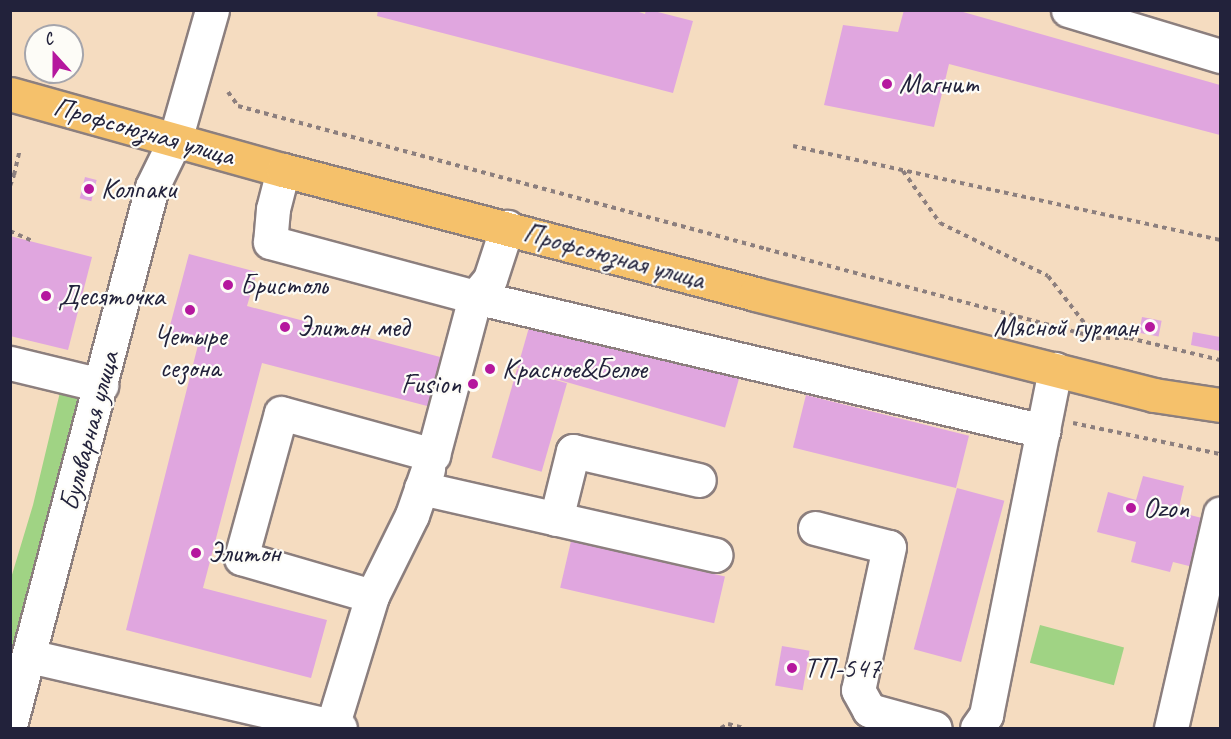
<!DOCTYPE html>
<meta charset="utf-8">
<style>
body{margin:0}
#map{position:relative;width:1231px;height:739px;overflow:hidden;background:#f5dcc0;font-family:Caveat,sans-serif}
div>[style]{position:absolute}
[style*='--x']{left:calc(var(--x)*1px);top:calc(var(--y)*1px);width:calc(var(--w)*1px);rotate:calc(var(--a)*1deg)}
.green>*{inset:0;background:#a0d384;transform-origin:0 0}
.building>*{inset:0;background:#e0a6df;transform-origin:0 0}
.path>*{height:4px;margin-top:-2px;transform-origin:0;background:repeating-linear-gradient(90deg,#8c7f7e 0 4.5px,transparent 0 9px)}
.roads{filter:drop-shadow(2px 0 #8c7f7e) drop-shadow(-2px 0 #8c7f7e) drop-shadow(0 2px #8c7f7e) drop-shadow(0 -2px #8c7f7e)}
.minor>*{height:33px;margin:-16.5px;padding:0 16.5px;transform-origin:16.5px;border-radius:16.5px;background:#fff}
.major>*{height:33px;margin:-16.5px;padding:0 16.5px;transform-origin:16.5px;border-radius:16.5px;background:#f5c16b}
.dots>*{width:16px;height:16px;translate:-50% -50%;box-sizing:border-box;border:3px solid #fdfcf7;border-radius:50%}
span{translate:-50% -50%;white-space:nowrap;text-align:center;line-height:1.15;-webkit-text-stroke:4.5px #fdfcf7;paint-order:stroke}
.poi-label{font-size:28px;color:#22223b}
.left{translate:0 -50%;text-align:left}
.right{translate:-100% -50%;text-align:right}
.street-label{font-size:28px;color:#22223b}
.frame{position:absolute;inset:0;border:12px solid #22223b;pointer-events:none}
.north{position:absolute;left:24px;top:24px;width:60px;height:60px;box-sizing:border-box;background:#fdfcf7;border:2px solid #a5a5ac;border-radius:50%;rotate:339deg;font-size:16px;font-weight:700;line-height:24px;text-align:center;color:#22223b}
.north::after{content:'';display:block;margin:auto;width:21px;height:27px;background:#b5179e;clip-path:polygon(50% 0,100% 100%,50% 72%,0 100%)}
</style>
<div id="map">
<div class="green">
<i style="clip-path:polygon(61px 388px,80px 393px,11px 672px,11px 578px,33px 505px)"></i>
<i style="left:1040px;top:625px;width:87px;height:39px;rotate:15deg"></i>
</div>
<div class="building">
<i style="clip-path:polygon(378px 10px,633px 10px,645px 14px,646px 10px,650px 10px,693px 21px,673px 93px,377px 16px)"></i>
<i style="clip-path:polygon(904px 10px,956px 10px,1220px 85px,1220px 135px,949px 64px,934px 127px,824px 105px,843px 25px,898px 32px)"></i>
<i style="left:85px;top:177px;width:12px;height:22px;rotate:14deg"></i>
<i style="clip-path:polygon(10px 236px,92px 257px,68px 350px,10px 336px)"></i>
<i style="clip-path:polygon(189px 254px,257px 272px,247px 306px,444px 358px,431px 407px,262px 363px,203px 588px,327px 620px,311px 678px,126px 630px,198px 345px,167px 337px)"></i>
<i style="left:532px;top:317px;width:216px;height:53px;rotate:16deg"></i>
<i style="left:1142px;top:317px;width:20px;height:16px;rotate:11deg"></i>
<i style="clip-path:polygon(1193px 332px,1220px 337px,1220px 351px,1191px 345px)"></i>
<i style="left:517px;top:369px;width:52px;height:92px;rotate:16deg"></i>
<i style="left:806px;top:395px;width:168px;height:54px;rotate:14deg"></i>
<i style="clip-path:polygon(1143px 476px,1184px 486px,1178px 512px,1206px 519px,1193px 567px,1173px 562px,1170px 572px,1131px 562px,1136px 542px,1097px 532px,1108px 492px,1136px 500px)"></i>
<i style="left:957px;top:488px;width:49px;height:167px;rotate:15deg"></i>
<i style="left:571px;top:541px;width:158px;height:48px;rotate:13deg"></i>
<i style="left:782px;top:646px;width:28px;height:40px;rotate:10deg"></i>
</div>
<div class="path">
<i style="--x:228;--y:92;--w:17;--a:54"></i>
<i style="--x:238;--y:106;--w:547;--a:15.15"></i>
<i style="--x:766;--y:249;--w:343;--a:15"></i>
<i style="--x:1097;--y:338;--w:32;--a:0"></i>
<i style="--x:1129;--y:338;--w:94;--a:13.6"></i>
<i style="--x:793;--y:146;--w:437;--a:12.4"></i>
<i style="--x:903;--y:171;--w:64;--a:54.6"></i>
<i style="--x:940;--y:223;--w:120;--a:26.1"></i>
<i style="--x:1048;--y:276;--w:78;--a:52.3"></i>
<i style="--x:10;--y:175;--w:4;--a:0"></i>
<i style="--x:14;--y:175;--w:26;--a:-77"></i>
<i style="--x:10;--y:186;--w:12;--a:-70"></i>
<i style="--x:10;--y:231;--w:24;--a:24"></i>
<i style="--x:1073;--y:423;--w:150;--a:11.9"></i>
<i style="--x:721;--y:728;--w:8;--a:-30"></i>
<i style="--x:728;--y:724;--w:16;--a:14"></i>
</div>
<div class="roads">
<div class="minor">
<i style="--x:1068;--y:10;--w:159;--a:16.8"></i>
<i style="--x:283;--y:170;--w:40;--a:104.4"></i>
<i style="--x:273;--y:209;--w:33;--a:95"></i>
<i style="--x:270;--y:242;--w:212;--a:15"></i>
<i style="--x:475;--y:297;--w:584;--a:13.27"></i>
<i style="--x:10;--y:363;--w:94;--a:13.6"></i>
<i style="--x:421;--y:488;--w:302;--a:12.8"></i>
<i style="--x:556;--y:519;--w:70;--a:-76"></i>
<i style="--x:573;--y:451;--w:129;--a:13"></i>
<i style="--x:815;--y:528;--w:76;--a:14.4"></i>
<i style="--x:889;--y:547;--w:146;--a:102.2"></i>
<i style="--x:858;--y:690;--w:23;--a:61"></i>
<i style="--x:869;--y:710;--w:68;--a:15.3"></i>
<i style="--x:372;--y:596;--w:90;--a:-63.7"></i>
<i style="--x:412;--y:515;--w:49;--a:-70.8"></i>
<i style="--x:29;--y:656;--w:319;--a:13"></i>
<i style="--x:10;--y:725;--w:556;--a:-75.21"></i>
<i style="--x:152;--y:187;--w:52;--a:-63.9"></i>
<i style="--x:175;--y:140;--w:135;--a:-74.1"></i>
<i style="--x:332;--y:727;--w:137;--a:-73"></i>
<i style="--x:372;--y:596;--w:136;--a:-163.8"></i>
<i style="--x:241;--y:558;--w:150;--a:-74.6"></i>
<i style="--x:281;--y:413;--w:158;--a:15.4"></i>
<i style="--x:433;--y:455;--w:163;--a:-75.1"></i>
<i style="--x:475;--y:297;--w:23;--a:-50"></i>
<i style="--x:490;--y:279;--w:55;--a:-71.9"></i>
<i style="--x:977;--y:728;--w:16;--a:-55"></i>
<i style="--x:986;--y:715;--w:353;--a:-78.7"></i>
<i style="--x:1171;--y:728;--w:220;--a:-77.1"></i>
</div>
<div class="major">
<i style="--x:10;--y:94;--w:283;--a:15.6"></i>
<i style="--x:283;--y:170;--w:488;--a:14.7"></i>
<i style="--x:755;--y:294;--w:412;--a:14.2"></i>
<i style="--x:1154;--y:395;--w:67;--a:8.6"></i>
</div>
</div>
<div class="dots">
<i style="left:887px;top:84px;background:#b5179e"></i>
<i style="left:89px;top:189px;background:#b5179e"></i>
<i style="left:228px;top:285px;background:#b5179e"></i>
<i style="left:46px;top:296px;background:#b5179e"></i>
<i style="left:190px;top:310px;background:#b5179e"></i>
<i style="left:285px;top:327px;background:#b5179e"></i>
<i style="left:1150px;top:327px;background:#b5179e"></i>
<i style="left:490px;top:369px;background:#b5179e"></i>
<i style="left:473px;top:384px;background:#b5179e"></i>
<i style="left:1131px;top:508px;background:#b5179e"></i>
<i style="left:196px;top:553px;background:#b5179e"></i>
<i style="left:792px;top:668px;background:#b5179e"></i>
</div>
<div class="poi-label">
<span class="left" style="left:899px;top:84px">Магнит</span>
<span class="left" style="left:101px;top:189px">Колпаки</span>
<span class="left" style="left:240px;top:285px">Бристоль</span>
<span class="left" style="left:58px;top:296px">Десяточка</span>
<span class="left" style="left:297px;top:327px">Элитон мед</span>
<span class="right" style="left:1138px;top:327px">Мясной гурман</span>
<span style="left:190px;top:352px">Четыре<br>сезона</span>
<span class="left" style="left:502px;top:369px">Красное&amp;Белое</span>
<span class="right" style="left:461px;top:384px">Fusion</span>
<span class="left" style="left:1143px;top:508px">Ozon</span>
<span class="left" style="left:208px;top:553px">Элитон</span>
<span class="left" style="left:804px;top:668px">ТП-547</span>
</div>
<div class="street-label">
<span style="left:144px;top:131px;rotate:16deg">Профсоюзная улица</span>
<span style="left:614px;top:256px;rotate:15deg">Профсоюзная улица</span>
<span style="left:89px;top:431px;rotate:-75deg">Бульварная улица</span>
</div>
<div class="frame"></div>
<div class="north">С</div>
</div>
